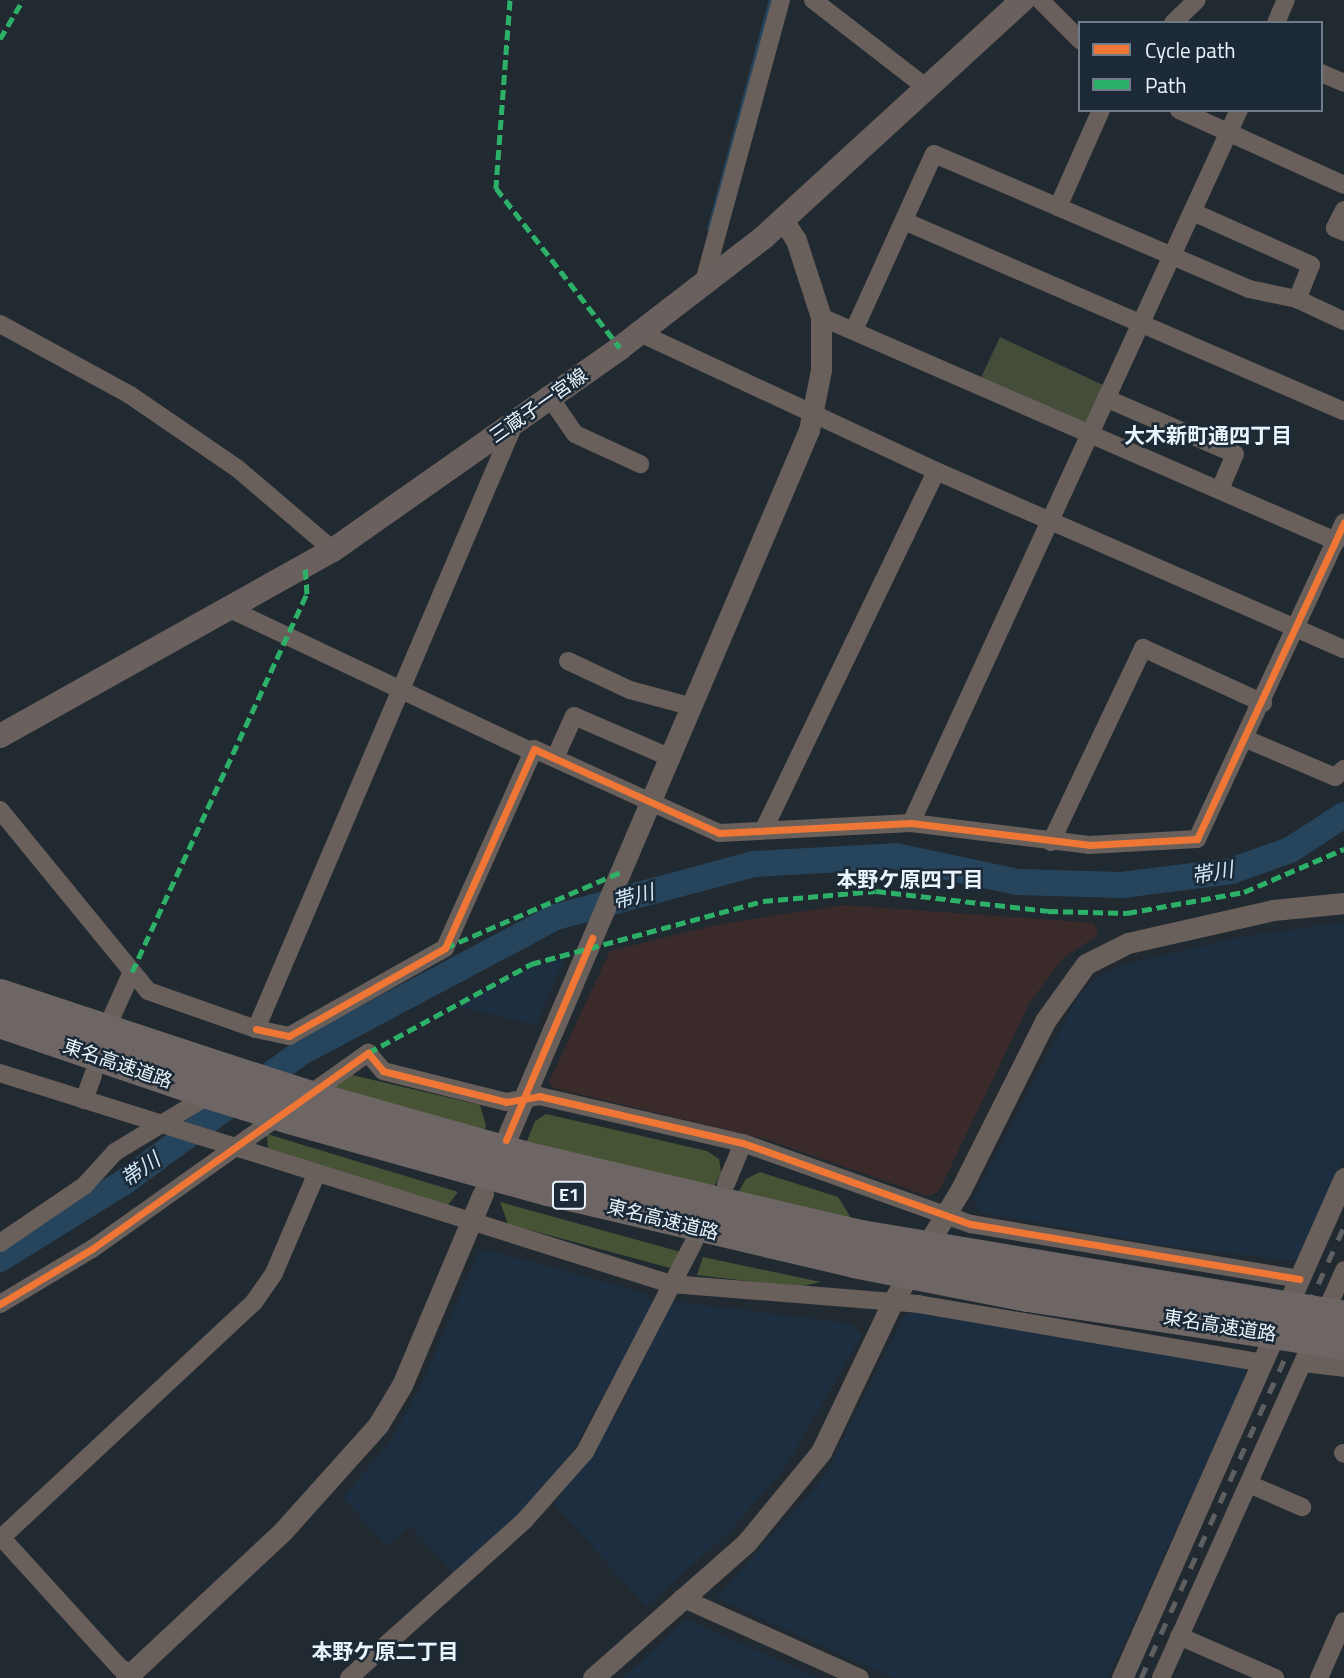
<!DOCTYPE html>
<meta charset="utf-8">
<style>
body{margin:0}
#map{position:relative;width:1344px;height:1678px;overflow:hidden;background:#222a31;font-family:"Titillium Web","Noto Sans JP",sans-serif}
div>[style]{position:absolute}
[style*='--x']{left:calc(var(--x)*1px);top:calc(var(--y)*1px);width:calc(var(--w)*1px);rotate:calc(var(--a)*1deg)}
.commercial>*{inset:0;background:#3a2a2a}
.built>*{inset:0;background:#1d2e40}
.green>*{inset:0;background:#444d3a;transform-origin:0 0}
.forest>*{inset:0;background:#465334}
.stream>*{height:4.5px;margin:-2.25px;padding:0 2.25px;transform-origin:2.25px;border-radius:2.25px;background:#26455d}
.river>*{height:26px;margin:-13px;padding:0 13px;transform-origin:13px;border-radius:13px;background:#26455d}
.minor>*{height:18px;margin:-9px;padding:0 9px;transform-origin:9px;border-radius:9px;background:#69605b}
.tertiary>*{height:21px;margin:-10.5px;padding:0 10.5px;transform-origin:10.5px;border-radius:10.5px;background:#69605b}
.secondary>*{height:24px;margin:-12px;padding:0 12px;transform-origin:12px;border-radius:12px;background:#6a615e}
.motorway>*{height:32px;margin:-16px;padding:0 16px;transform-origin:16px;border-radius:16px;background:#6e6664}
.rail>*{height:4.5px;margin-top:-2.25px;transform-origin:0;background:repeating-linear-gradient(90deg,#5e5f61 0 12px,transparent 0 24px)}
.motorway-bridge>*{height:32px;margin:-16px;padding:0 16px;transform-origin:16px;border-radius:16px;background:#6e6664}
.quiet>*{height:5px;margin-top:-2.5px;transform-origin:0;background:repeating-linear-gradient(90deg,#2db169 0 10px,transparent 0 15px)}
.cycleway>*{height:7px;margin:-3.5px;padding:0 3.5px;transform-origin:3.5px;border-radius:3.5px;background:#f07635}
span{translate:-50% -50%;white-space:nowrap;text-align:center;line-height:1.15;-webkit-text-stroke:5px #1c2a37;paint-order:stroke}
.shield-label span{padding:2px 5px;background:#1c2a37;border:2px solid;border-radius:5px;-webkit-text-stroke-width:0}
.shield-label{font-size:18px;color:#ebf4fd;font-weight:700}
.street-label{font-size:19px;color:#ebf4fd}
.neighbourhood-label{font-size:21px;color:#ebf4fd;font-weight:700}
.water-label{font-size:21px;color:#d0e8fa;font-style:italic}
.legend{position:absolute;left:1078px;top:21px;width:245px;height:91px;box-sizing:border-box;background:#1c2a37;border:2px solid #6f7b86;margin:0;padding:9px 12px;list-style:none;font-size:21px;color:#ebf4fd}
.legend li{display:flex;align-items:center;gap:14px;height:35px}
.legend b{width:35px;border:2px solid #6f7b86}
</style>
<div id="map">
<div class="commercial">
<i style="clip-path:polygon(845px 905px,1094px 923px,1098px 935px,1063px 958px,1030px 1002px,939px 1191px,928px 1196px,765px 1139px,554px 1088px,549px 1082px,610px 951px,720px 924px)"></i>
</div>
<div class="built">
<i style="clip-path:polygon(1344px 922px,1344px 1158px,1298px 1261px,1155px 1244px,979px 1212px,973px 1199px,1078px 996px,1095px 979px,1123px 965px,1239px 937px)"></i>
<i style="clip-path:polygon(565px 957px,536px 1025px,456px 1006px,532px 968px)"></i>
<i style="clip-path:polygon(489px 1250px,647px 1294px,654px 1304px,568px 1459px,533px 1502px,454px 1573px,410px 1525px,387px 1546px,343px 1497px,389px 1443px,423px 1382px,478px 1252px)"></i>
<i style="clip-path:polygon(671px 1301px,852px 1324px,862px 1335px,784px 1469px,729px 1532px,646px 1606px,554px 1504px,619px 1411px)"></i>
<i style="clip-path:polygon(915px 1311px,1243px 1365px,1247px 1374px,1108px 1678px,894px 1678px,716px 1598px,825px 1476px,905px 1315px)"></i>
<i style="clip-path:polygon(686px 1619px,819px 1678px,623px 1678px)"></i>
</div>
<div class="green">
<i style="left:1000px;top:337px;width:115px;height:46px;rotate:25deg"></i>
</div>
<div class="forest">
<i style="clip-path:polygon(348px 1074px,480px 1105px,486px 1126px,482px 1133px,326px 1089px)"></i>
<i style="clip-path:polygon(546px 1114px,707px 1151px,719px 1159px,721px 1172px,711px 1194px,525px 1146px,535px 1121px)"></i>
<i style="clip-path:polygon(267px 1134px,458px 1192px,448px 1205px,268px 1148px)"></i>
<i style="clip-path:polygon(760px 1172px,838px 1197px,856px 1226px,734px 1200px,746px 1179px)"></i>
<i style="clip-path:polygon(500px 1202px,681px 1252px,670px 1268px,508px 1224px)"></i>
<i style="clip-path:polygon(703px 1257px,821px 1282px,799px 1287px,697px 1275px)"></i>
</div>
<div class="stream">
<i style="--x:709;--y:229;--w:237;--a:-74.9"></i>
</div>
<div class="river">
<i style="--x:0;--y:1259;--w:146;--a:-31.8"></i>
<i style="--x:124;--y:1182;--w:218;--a:-36.2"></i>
<i style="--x:300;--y:1053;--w:290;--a:-28"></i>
<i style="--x:556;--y:917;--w:205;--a:-15"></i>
<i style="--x:754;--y:864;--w:141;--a:-3.2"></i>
<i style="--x:895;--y:856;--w:125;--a:12"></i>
<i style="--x:1017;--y:882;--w:105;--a:1.6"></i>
<i style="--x:1122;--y:885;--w:110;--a:-7.3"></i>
<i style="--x:1231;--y:871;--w:63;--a:-19.6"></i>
<i style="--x:1290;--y:850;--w:64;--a:-32.9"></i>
</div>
<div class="minor">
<i style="--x:813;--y:0;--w:144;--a:37.7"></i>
<i style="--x:1040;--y:0;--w:57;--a:45"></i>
<i style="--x:1173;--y:23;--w:33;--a:-44"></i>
<i style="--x:1276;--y:23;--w:25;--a:-67"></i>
<i style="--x:1321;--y:73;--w:25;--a:23"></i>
<i style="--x:1179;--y:110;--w:181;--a:24.4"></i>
<i style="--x:1058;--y:207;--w:208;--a:23.2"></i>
<i style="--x:1249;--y:289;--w:49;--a:11.8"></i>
<i style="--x:1297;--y:299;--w:52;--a:25.1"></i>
<i style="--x:1344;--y:210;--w:20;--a:117"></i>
<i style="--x:1335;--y:228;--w:10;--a:24"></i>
<i style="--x:1195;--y:213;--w:127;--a:24.1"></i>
<i style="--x:1311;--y:265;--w:37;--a:112"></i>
<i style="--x:904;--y:221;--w:479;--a:23.4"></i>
<i style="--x:703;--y:285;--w:295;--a:-74.7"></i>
<i style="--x:821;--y:317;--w:562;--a:23.51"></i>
<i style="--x:0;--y:324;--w:148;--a:28.6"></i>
<i style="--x:130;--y:395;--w:131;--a:34.4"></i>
<i style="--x:238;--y:469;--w:125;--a:40.5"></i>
<i style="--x:854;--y:330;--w:193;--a:-65.6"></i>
<i style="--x:934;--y:154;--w:135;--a:23.1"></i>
<i style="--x:1058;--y:207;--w:106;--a:-66.1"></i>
<i style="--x:640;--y:333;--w:327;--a:25"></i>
<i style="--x:936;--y:471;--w:445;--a:23.6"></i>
<i style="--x:548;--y:395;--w:47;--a:55.3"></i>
<i style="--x:575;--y:434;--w:72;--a:24.8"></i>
<i style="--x:1110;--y:400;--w:136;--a:23.4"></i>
<i style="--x:1235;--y:454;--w:39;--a:113"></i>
<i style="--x:230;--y:609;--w:335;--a:25.3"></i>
<i style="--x:568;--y:661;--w:68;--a:25.1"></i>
<i style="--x:630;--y:690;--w:65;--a:15.1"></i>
<i style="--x:1246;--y:739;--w:97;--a:23.1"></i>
<i style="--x:1335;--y:777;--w:12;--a:-42"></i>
<i style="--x:555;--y:758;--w:46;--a:-65.7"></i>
<i style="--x:574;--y:716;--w:106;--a:23.4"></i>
<i style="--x:0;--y:810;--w:234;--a:50.7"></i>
<i style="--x:148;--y:991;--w:114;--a:19.4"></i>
<i style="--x:256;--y:1029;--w:660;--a:-66.89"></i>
<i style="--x:911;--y:823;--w:785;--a:-65.3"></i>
<i style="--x:764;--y:829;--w:397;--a:-64.3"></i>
<i style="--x:1051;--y:842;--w:215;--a:-64.6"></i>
<i style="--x:1143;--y:648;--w:132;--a:24.6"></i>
<i style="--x:113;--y:1014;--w:46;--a:-65.7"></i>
<i style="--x:256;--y:1029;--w:34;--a:12"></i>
<i style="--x:289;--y:1036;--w:179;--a:-29.4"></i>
<i style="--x:445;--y:948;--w:218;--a:-65.9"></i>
<i style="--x:534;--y:749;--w:203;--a:24.4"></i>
<i style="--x:719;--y:833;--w:192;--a:-3"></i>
<i style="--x:911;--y:823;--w:179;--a:7"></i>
<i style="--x:1089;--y:845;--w:108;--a:-3.2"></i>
<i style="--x:1197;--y:839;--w:349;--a:-65.1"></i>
<i style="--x:0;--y:1073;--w:703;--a:17.46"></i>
<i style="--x:671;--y:1284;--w:248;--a:4.6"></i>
<i style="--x:918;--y:1304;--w:350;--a:9.7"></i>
<i style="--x:84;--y:1100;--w:27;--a:-70"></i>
<i style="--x:726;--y:1184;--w:44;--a:-67.5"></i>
<i style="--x:0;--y:1243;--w:102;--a:-34.2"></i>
<i style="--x:84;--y:1186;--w:46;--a:-47.6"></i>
<i style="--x:115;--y:1152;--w:112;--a:-31.1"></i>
<i style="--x:0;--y:1304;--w:107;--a:-30.9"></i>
<i style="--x:92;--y:1249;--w:339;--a:-35.4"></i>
<i style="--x:368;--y:1053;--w:23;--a:50"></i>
<i style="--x:383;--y:1071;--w:127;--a:14.1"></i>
<i style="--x:506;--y:1102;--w:34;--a:-10"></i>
<i style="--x:539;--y:1096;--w:209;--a:13"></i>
<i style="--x:743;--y:1143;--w:242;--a:19.6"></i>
<i style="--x:971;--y:1224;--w:333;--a:9.5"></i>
<i style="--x:1304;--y:1363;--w:40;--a:7.1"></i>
<i style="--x:1343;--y:1453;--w:1;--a:45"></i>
<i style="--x:1249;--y:1484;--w:58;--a:23.5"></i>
<i style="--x:0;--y:1536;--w:178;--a:47.7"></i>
<i style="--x:120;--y:1668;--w:13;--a:23"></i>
<i style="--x:0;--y:1539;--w:347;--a:-43"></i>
<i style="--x:254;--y:1302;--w:35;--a:-55"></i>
<i style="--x:274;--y:1273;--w:107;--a:-66.8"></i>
<i style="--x:682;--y:1598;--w:195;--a:24.2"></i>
<i style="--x:1179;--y:1636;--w:105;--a:23.6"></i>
<i style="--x:349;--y:1678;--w:235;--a:-41.9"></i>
<i style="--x:524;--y:1521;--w:92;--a:-48.5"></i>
<i style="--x:585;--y:1452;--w:237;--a:-62.6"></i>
<i style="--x:1161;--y:1678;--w:447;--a:-65.8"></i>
<i style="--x:1319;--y:1678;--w:62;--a:-66.3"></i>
</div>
<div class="tertiary">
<i style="--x:506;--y:1140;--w:772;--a:-66.89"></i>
<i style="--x:809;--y:430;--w:61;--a:-78.7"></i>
<i style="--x:821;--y:370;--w:53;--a:-90"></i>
<i style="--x:821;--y:317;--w:81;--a:-108"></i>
<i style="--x:796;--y:240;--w:24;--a:-123"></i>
<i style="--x:126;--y:1678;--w:215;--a:-43.1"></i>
<i style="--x:283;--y:1531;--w:142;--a:-48.1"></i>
<i style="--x:378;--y:1425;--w:47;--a:-59"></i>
<i style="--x:402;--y:1385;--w:208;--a:-67.1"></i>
<i style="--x:593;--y:1678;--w:205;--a:-41.4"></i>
<i style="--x:747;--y:1542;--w:117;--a:-50.6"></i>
<i style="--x:821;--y:1452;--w:167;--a:-64.5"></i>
<i style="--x:893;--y:1301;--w:131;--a:-58.7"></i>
<i style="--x:961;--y:1189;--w:188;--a:-63.4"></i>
<i style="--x:1045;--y:1021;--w:70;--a:-54.3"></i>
<i style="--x:1086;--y:964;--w:47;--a:-26.6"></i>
<i style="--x:1128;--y:943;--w:149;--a:-12.8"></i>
<i style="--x:1273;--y:910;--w:71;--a:-5.6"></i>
<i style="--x:1122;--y:1678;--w:547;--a:-66.06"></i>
</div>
<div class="secondary">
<i style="--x:0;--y:736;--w:381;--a:-29.2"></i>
<i style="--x:333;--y:550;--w:351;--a:-35.1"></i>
<i style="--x:620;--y:348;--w:182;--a:-37.6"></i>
<i style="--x:764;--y:237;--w:351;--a:-42.5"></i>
</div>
<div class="motorway">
<i style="--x:0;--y:995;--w:239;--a:18.3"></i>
<i style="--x:0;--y:1022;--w:223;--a:18.8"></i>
<i style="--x:311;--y:1097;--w:225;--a:15.7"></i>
<i style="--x:528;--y:1158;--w:342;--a:13.2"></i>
<i style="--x:286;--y:1117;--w:272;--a:15.6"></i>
<i style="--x:548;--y:1190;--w:314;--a:13.2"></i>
</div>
<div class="rail">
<i style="--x:1141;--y:1678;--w:495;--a:-65.8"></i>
</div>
<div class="motorway-bridge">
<i style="--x:227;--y:1070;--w:88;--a:17.8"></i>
<i style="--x:211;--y:1094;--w:78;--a:17"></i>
<i style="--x:861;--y:1236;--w:490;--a:9.5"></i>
<i style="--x:854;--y:1262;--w:177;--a:11.1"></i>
<i style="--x:1028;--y:1296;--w:320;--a:8.6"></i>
</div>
<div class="quiet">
<i style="--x:510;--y:0;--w:189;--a:94.3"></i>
<i style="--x:496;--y:188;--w:202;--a:52.2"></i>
<i style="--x:0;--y:39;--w:45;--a:-59.5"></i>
<i style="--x:445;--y:948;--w:192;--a:-23.4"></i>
<i style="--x:132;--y:972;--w:417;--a:-65.2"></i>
<i style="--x:307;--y:594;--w:27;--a:-94"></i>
<i style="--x:368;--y:1053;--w:186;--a:-28.6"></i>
<i style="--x:531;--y:964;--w:240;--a:-15.2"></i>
<i style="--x:763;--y:901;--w:113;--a:-5.1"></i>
<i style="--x:876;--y:891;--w:173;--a:6.6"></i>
<i style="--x:1048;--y:911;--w:79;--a:1.5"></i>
<i style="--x:1127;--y:913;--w:119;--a:-10.2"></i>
<i style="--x:1244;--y:892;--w:109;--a:-23.3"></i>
</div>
<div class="cycleway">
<i style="--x:256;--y:1029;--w:34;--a:12"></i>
<i style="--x:289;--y:1036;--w:179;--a:-29.4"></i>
<i style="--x:445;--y:948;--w:218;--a:-65.9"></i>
<i style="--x:534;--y:749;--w:203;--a:24.4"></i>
<i style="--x:719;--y:833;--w:192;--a:-3"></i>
<i style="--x:911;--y:823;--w:179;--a:7"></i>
<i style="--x:1089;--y:845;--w:108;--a:-3.2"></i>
<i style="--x:1197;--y:839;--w:349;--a:-65.1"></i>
<i style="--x:506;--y:1140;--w:220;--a:-66.9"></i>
<i style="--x:0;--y:1304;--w:107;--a:-30.9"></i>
<i style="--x:92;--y:1249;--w:339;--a:-35.4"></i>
<i style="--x:368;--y:1053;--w:23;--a:50"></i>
<i style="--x:383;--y:1071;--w:127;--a:14.1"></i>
<i style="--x:506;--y:1102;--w:34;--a:-10"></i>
<i style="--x:539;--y:1096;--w:209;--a:13"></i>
<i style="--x:743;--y:1143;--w:242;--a:19.6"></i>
<i style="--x:971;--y:1224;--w:333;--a:9.5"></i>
</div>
<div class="shield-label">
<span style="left:569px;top:1195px">E1</span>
</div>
<div class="street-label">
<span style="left:538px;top:405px;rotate:-35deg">三蔵子一宮線</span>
<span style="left:118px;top:1063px;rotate:19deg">東名高速道路</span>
<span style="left:663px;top:1219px;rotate:14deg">東名高速道路</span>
<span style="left:1220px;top:1325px;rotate:9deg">東名高速道路</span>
</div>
<div class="neighbourhood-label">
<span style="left:1208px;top:435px">大木新町通四丁目</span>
<span style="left:910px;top:879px">本野ケ原四丁目</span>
<span style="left:385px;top:1651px">本野ケ原二丁目</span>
</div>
<div class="water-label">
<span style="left:1212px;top:872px;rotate:-10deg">帯川</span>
<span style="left:633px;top:896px;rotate:-15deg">帯川</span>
<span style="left:140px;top:1169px;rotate:-35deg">帯川</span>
</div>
<ul class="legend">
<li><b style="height:9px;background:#f07635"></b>Cycle path</li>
<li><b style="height:9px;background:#2db169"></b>Path</li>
</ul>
</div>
